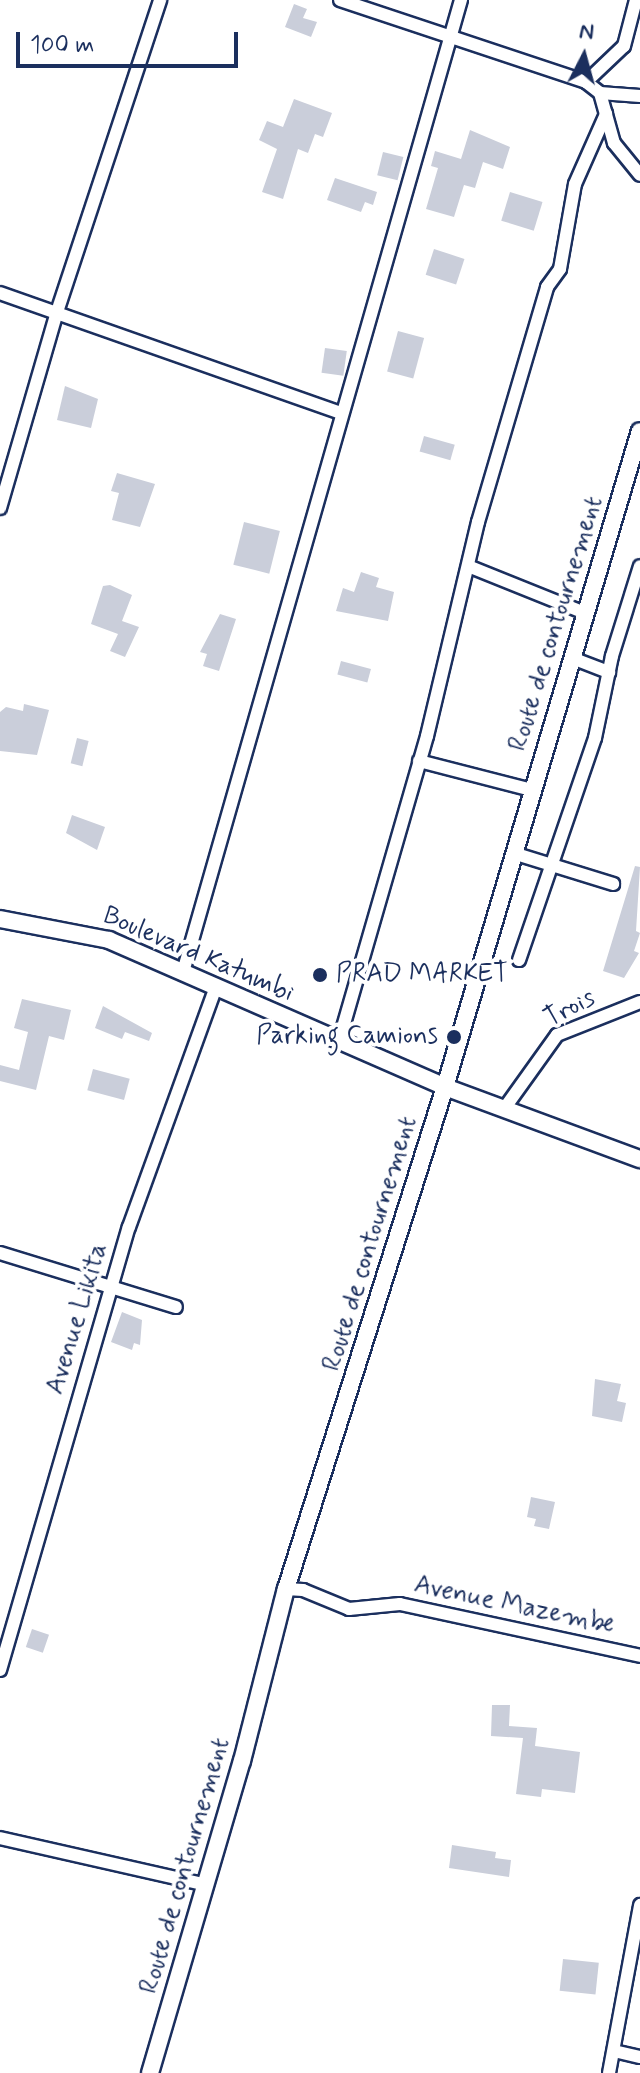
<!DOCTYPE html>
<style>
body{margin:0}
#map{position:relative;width:640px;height:2073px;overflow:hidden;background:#fff;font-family:Mynerve,sans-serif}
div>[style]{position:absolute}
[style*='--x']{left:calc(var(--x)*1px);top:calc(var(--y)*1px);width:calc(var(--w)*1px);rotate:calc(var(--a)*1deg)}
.building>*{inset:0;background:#caceda;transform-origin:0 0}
.roads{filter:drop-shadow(2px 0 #1b2f5e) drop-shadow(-2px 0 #1b2f5e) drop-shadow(0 2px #1b2f5e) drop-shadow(0 -2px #1b2f5e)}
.minor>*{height:12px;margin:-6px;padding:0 6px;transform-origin:6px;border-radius:6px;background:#fff}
.tertiary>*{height:16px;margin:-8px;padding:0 8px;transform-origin:8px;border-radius:8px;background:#fff}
.dots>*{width:22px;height:22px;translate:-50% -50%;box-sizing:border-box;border:4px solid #fff;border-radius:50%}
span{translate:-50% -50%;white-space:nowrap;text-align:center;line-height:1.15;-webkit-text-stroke:8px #fff;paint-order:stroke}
.street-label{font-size:26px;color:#1b2f5e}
.poi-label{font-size:26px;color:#1b2f5e}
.left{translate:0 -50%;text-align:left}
.right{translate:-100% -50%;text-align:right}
.north{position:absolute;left:544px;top:16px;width:80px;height:80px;-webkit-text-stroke:6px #fff;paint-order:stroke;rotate:6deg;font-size:22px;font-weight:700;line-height:32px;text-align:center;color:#1b2f5e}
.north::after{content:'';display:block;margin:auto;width:28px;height:36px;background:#1b2f5e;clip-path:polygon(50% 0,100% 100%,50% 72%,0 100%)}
.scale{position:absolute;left:16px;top:32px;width:222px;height:36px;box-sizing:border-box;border:4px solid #1b2f5e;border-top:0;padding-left:10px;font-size:24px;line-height:28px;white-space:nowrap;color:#1b2f5e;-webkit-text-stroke:6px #fff;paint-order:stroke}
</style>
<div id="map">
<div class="building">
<i style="clip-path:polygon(294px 4px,307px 9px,303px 18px,317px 22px,311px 37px,285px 27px)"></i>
<i style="clip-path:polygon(294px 99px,332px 113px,323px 137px,315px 134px,308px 153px,298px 149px,283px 199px,262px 192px,277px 149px,259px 140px,267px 121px,283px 127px)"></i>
<i style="clip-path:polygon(470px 130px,510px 147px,503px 169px,483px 162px,475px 188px,464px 185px,454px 217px,426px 209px,438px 168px,431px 166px,435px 151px,461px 159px)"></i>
<i style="left:383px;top:152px;width:21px;height:24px;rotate:14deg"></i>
<i style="clip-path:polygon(335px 178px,377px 192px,373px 205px,365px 202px,361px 212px,327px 200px)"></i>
<i style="left:510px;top:192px;width:34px;height:30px;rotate:17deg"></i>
<i style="left:434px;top:249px;width:32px;height:27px;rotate:18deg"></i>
<i style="left:398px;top:331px;width:27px;height:42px;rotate:15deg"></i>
<i style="left:325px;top:348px;width:22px;height:25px;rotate:8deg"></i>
<i style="clip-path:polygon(65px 386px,98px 399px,91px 428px,57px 420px)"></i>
<i style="left:424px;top:436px;width:32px;height:16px;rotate:16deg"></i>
<i style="clip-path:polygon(117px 473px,155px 484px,140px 527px,112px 520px,119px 493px,111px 491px)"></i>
<i style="left:244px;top:522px;width:37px;height:44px;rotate:14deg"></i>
<i style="clip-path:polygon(361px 572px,379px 578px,376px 587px,394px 592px,388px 621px,336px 611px,343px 588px,354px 592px)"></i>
<i style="clip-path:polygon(110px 585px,132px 595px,122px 621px,139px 627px,125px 657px,110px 651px,118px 634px,91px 624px,103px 586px)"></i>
<i style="clip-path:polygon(220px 614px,236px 619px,219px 671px,203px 666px,207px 654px,200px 652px)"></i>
<i style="left:341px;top:661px;width:31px;height:14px;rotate:15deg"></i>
<i style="clip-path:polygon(24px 704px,49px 710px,37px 755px,0 751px,0 712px,6px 707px,23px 711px)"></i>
<i style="left:77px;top:738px;width:12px;height:26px;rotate:14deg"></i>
<i style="clip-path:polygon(72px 815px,105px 827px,97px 850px,66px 833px)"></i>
<i style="clip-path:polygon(635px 866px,640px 867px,636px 931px,640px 933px,634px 951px,639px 953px,624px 978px,603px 971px)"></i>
<i style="clip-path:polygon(22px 999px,71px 1010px,64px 1040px,49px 1036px,36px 1090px,0 1081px,0 1065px,19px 1070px,28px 1032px,14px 1028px)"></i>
<i style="clip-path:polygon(103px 1006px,152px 1033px,149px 1041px,125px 1032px,122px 1039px,95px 1028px)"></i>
<i style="left:93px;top:1069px;width:38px;height:22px;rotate:15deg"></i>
<i style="clip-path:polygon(122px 1312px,142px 1320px,140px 1345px,134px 1343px,132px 1350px,111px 1342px)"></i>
<i style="clip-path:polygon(595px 1379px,621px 1384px,617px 1401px,626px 1403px,622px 1422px,592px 1416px)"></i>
<i style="clip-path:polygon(531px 1497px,555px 1502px,549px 1529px,534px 1526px,536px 1519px,527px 1517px)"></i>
<i style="left:32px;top:1629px;width:18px;height:19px;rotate:19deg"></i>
<i style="clip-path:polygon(492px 1705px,510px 1705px,509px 1726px,537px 1728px,535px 1746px,580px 1752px,575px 1793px,542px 1789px,541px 1797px,516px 1794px,523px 1738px,491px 1736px)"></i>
<i style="clip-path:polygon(452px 1845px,496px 1852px,495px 1858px,511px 1860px,509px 1877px,449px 1868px)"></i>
<i style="left:563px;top:1959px;width:36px;height:32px;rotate:6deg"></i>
</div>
<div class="roads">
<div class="minor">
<i style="--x:340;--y:0;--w:259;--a:18.4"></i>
<i style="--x:586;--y:82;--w:18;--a:38"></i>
<i style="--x:600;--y:93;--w:52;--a:74.4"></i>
<i style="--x:614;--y:143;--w:41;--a:50.9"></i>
<i style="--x:586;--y:82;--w:52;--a:-43.5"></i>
<i style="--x:624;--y:46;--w:48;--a:-75.4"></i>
<i style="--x:600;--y:93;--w:40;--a:4.3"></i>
<i style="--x:0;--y:293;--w:361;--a:19.4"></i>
<i style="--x:0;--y:508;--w:204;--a:-73.8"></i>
<i style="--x:57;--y:312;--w:329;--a:-71.7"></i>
<i style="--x:468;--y:566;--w:126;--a:21.9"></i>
<i style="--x:572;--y:658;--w:40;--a:21"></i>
<i style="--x:419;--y:761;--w:117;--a:14.4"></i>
<i style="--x:513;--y:853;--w:105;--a:17.2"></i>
<i style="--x:519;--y:960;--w:235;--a:-71.1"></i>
<i style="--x:595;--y:738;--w:84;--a:-78.3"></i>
<i style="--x:612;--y:656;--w:94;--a:-72.7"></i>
<i style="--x:183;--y:972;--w:1011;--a:-74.04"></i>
<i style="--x:339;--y:1041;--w:317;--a:-73.9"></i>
<i style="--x:427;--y:736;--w:220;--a:-76.6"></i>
<i style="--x:478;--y:522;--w:245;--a:-73.6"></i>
<i style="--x:547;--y:287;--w:22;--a:-54"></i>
<i style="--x:560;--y:269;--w:86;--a:-80"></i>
<i style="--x:575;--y:184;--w:77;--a:-66.1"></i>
<i style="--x:504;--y:1109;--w:91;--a:-54.4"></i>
<i style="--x:557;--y:1035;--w:89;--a:-21.7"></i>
<i style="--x:0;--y:1253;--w:184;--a:17.1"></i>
<i style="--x:286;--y:1589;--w:17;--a:3"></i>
<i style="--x:303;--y:1590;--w:50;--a:22.4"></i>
<i style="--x:349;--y:1609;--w:51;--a:-5.6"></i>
<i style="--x:400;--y:1604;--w:246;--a:12.2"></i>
<i style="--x:0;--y:1670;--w:461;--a:-73.8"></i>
<i style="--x:129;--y:1227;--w:255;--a:-70.1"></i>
<i style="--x:0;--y:1838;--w:208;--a:12.8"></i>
<i style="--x:614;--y:2051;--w:27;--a:13"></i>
<i style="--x:609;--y:2073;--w:171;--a:-79.5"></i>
</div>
<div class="tertiary">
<i style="--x:0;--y:919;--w:111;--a:10.9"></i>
<i style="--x:109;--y:940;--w:367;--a:23.6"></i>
<i style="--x:445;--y:1087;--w:208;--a:20.3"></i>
<i style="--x:150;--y:2073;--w:325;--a:-73.6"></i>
<i style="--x:242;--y:1761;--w:178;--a:-75.7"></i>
<i style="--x:286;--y:1589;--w:527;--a:-72.43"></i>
<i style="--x:445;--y:1087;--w:684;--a:-73.45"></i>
</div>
</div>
<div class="dots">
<i style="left:320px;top:975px;background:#1b2f5e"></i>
<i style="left:454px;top:1037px;background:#1b2f5e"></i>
</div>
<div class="street-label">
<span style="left:557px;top:624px;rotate:-73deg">Route de contournement</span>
<span style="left:198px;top:955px;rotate:23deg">Boulevard Katumbi</span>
<span style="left:570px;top:1009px;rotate:-27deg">Trois</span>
<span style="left:371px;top:1244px;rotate:-73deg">Route de contournement</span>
<span style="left:78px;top:1319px;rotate:-73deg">Avenue Likita</span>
<span style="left:514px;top:1606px;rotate:12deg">Avenue Mazembe</span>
<span style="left:186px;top:1866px;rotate:-74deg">Route de contournement</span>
</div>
<div class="poi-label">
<span class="left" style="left:336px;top:975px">PRAD MARKET</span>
<span class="right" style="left:438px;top:1037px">Parking Camions</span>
</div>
<div class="north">N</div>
<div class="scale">100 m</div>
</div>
